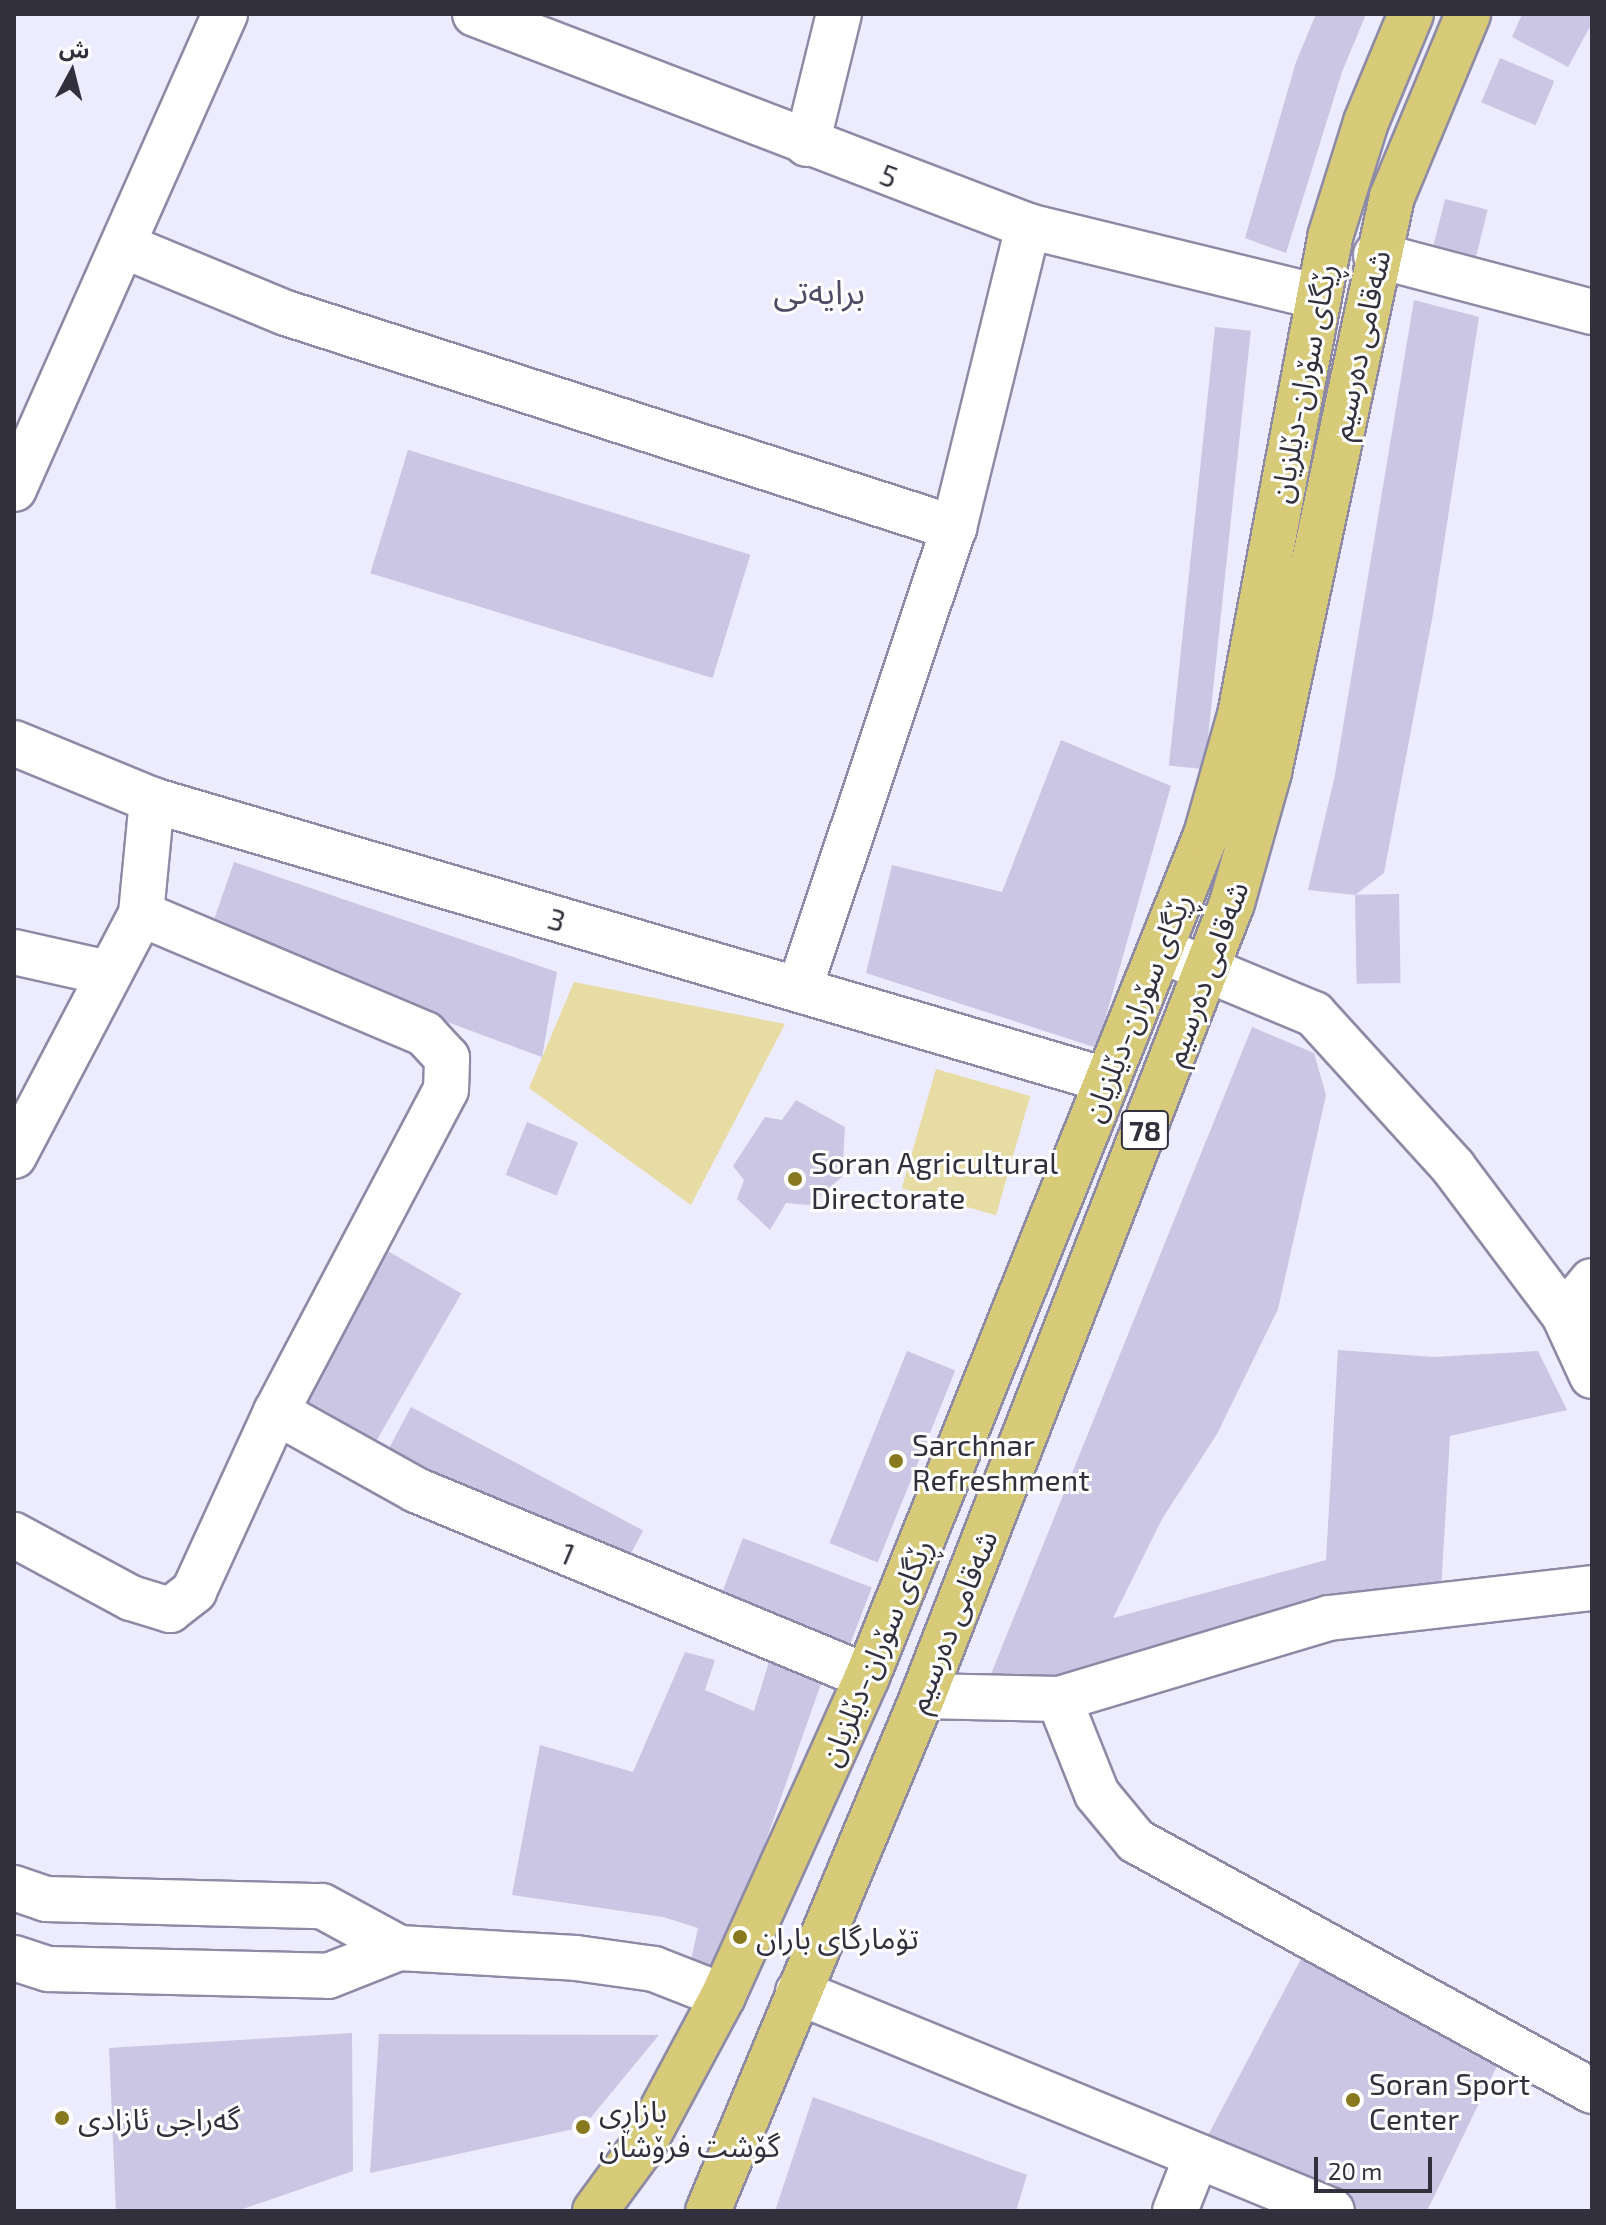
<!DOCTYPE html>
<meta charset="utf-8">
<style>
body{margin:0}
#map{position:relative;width:1606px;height:2225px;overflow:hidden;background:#edebfe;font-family:"Exo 2","Noto Sans Arabic",sans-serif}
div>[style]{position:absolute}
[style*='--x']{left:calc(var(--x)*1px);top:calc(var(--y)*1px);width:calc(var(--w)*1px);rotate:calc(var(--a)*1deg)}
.green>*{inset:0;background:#e7dda4;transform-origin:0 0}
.building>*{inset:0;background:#cac6e4;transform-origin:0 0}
.roads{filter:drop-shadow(2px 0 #8e8aa6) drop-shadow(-2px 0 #8e8aa6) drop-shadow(0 2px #8e8aa6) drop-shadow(0 -2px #8e8aa6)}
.minor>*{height:44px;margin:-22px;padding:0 22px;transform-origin:22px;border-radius:22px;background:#fff}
.major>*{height:44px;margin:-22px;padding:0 22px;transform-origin:22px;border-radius:22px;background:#d7ca78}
.dots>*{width:22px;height:22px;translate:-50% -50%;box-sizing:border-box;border:4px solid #fff;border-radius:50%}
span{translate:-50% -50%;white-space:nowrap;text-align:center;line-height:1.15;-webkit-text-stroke:6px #fff;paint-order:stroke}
.shield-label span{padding:2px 6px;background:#fff;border:2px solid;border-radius:6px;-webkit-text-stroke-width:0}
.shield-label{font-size:28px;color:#32303c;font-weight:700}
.street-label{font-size:30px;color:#32303c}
.poi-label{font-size:30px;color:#32303c}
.left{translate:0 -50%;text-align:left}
.quarter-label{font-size:34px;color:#504c65}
.frame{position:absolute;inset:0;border:16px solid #32303c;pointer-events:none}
.north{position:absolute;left:32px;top:32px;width:80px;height:80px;-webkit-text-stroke:6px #fff;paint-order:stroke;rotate:7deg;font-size:22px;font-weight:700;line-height:32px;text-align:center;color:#32303c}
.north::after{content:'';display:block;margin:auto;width:28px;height:36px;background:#32303c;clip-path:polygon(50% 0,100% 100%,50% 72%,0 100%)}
.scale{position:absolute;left:1314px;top:2157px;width:118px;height:36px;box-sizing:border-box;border:4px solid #32303c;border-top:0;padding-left:10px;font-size:24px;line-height:28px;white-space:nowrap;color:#32303c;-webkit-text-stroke:6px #fff;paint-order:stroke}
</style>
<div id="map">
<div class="green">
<i style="clip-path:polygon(574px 982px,785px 1024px,691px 1205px,529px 1088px)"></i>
<i style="left:936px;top:1069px;width:98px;height:124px;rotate:16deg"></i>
</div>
<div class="building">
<i style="clip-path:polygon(1316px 14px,1366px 14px,1342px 72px,1286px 253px,1245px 238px,1296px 62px)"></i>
<i style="clip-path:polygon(1522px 14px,1592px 14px,1592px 23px,1568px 67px,1512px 37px)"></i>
<i style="left:1500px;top:58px;width:59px;height:48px;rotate:23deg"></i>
<i style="left:1445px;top:199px;width:44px;height:80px;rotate:14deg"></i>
<i style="clip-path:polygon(1414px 300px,1479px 317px,1433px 614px,1384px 873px,1355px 895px,1308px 890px,1335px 775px)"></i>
<i style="left:1215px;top:327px;width:36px;height:441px;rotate:6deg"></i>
<i style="left:408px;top:450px;width:358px;height:129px;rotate:17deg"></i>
<i style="clip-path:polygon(1061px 740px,1171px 786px,1097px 1048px,866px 973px,892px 865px,1002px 892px)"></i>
<i style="clip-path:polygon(234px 862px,557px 972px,542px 1057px,209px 934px)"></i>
<i style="left:1399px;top:894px;width:89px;height:44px;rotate:89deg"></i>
<i style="clip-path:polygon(1252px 1027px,1314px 1053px,1326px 1095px,1278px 1309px,1217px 1434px,1162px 1519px,1113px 1618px,1326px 1560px,1338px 1350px,1434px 1357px,1538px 1351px,1567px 1410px,1450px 1436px,1441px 1592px,1030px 1693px,989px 1679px)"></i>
<i style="clip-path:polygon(796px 1100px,845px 1127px,842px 1177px,809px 1205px,786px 1203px,770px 1230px,737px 1199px,744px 1180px,733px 1166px,765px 1117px,782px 1120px)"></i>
<i style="left:527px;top:1122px;width:55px;height:57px;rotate:22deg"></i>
<i style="left:386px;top:1250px;width:87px;height:174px;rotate:30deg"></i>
<i style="left:907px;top:1351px;width:52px;height:207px;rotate:22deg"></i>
<i style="left:411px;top:1407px;width:263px;height:46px;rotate:28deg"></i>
<i style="left:743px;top:1538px;width:138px;height:72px;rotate:21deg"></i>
<i style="clip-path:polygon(685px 1652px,715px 1660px,705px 1690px,754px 1711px,770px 1658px,822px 1681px,719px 1974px,691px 1960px,698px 1928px,663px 1917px,512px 1895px,540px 1745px,633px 1772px)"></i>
<i style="clip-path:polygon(1313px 1936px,1508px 2043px,1427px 2211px,1332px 2211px,1196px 2158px)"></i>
<i style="clip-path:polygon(352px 2033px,353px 2171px,237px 2211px,116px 2211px,109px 2048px)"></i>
<i style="clip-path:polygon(379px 2034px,659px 2035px,583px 2127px,370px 2173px)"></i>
<i style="clip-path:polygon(813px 2097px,1027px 2175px,1016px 2211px,775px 2211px)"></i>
</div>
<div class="roads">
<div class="minor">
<i style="--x:475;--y:14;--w:592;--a:20.97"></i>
<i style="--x:1028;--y:226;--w:296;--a:13.7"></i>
<i style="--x:807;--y:144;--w:134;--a:-76.2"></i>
<i style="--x:124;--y:246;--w:175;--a:22.5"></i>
<i style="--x:286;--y:313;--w:702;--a:17.84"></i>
<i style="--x:1376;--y:255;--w:223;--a:14.8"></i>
<i style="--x:14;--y:489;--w:520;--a:-66.05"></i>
<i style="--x:14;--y:743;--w:149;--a:22.4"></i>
<i style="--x:152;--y:800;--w:994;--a:16.36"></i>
<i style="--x:1160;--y:950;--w:167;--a:22.6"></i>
<i style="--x:1314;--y:1014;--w:207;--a:47.7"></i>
<i style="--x:1453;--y:1167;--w:185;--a:53.1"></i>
<i style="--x:1564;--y:1315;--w:67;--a:65.3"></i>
<i style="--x:14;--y:952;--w:96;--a:12.6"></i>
<i style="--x:799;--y:990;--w:487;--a:-71.5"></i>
<i style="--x:954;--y:528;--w:311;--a:-76.2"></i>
<i style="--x:14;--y:1156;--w:273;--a:-62.3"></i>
<i style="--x:141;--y:914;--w:115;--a:-84.5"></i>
<i style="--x:1564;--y:1315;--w:44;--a:-50.5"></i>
<i style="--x:276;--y:1412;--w:160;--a:29.1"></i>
<i style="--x:416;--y:1490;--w:488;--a:22.5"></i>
<i style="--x:14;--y:1535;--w:133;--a:28.3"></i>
<i style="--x:131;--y:1598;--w:41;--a:17.1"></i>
<i style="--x:170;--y:1610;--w:31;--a:-38"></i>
<i style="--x:194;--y:1591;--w:197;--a:-65.4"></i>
<i style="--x:276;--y:1412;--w:364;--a:-62.2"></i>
<i style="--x:446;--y:1090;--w:32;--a:-88"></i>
<i style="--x:447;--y:1058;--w:33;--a:-133"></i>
<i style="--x:425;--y:1034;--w:308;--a:-157.1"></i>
<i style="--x:923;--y:1696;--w:136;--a:1.3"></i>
<i style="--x:1059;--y:1699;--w:282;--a:-16.7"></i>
<i style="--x:1329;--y:1618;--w:265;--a:-6.5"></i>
<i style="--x:1059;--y:1699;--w:102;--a:68.2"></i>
<i style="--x:1097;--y:1794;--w:61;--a:50.3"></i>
<i style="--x:1136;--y:1841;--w:520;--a:28.73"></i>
<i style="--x:14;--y:1888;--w:34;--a:19"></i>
<i style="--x:46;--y:1899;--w:276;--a:1.5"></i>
<i style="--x:322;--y:1906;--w:88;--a:28.6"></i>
<i style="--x:14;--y:1958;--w:36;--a:18"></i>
<i style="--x:48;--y:1969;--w:280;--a:1.4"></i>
<i style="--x:328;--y:1976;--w:76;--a:-21.5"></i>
<i style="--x:399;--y:1948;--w:177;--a:3.2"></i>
<i style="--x:576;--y:1958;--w:79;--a:8"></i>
<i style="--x:654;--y:1969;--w:74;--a:21.4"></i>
<i style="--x:798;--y:1992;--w:577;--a:22.3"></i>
<i style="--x:1175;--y:2211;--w:57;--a:-68.4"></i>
</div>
<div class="major">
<i style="--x:595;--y:2211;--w:79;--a:-53.7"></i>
<i style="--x:642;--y:2147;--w:171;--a:-61.8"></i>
<i style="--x:723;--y:1996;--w:350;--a:-65.7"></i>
<i style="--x:867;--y:1677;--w:908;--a:-68.07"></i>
<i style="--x:1206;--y:835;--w:125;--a:-74.2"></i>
<i style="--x:1240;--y:715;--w:486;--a:-79.3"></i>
<i style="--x:1330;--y:237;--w:121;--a:-72.6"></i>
<i style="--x:1366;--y:122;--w:117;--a:-67.4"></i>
<i style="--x:708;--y:2211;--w:558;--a:-67.34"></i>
<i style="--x:923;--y:1696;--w:851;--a:-68.71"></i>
<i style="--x:1232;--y:903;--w:136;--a:-74.2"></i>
<i style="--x:1269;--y:772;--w:588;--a:-77.93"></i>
<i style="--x:1392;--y:197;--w:198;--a:-67.4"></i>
</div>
</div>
<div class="dots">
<i style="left:795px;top:1179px;background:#88791e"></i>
<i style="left:896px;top:1461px;background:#88791e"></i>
<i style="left:740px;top:1937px;background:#88791e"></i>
<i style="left:1353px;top:2100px;background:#88791e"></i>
<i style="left:62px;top:2118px;background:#88791e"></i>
<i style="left:583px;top:2127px;background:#88791e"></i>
</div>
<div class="shield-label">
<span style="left:1145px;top:1130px">78</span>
</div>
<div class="street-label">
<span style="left:889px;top:175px;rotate:20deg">5</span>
<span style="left:1359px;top:345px;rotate:-78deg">شەقامی دەرسیم</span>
<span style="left:1302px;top:383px;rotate:-79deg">ڕێگای سۆران-دێلزیان</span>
<span style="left:557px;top:919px;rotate:16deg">3</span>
<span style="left:1205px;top:973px;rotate:-70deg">شەقامی دەرسیم</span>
<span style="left:1136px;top:1007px;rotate:-68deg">ڕێگای سۆران-دێلزیان</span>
<span style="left:568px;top:1553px;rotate:23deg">1</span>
<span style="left:951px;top:1621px;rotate:-68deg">شەقامی دەرسیم</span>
<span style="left:875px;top:1652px;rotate:-67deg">ڕێگای سۆران-دێلزیان</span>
</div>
<div class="poi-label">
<span class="left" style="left:811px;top:1179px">Soran Agricultural<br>Directorate</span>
<span class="left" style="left:912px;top:1461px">Sarchnar<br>Refreshment</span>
<span class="left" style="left:756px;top:1937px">تۆمارگای باران</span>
<span class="left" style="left:1369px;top:2100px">Soran Sport<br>Center</span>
<span class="left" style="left:599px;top:2127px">بازاڕی<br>گۆشت فرۆشان</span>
<span class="left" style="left:78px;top:2118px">گەراجی ئازادی</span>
</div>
<div class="quarter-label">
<span style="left:819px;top:291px">برایەتی</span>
</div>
<div class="frame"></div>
<div class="north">ش</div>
<div class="scale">20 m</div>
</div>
